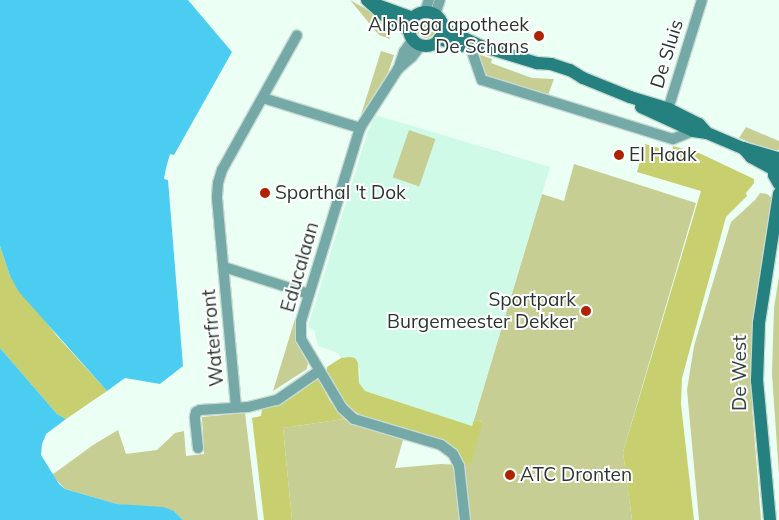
<!DOCTYPE html>
<style>
body{margin:0}
#map{position:relative;width:779px;height:520px;overflow:hidden;background:#ebfff5;font-family:Mulish,sans-serif}
div>[style]{position:absolute}
[style*='--x']{left:calc(var(--x)*1px);top:calc(var(--y)*1px);width:calc(var(--w)*1px);rotate:calc(var(--a)*1deg)}
.built>*{inset:0;background:#d0fae8}
.green>*{inset:0;background:#c7ce93;transform-origin:0 0}
.round{border-radius:50%}
.forest>*{inset:0;background:#c7cf6e}
.water>*{inset:0;background:#4acdf1}
.roads{filter:drop-shadow(1px 0 #c8dbd2) drop-shadow(-1px 0 #c8dbd2) drop-shadow(0 1px #c8dbd2) drop-shadow(0 -1px #c8dbd2)}
.street>*{height:10px;margin:-5px;padding:0 5px;transform-origin:5px;border-radius:5px;background:#75a9a7}
.secondary>*{height:12px;margin:-6px;padding:0 6px;transform-origin:6px;border-radius:6px;background:#25817f}
.secondary>.ring{margin:-6px;padding:0;box-sizing:content-box;background:none;border:12px solid #25817f;border-radius:50%}
.dots>*{width:14px;height:14px;translate:-50% -50%;box-sizing:border-box;border:2px solid #fff;border-radius:50%}
span{translate:-50% -50%;white-space:nowrap;text-align:center;line-height:1.15;-webkit-text-stroke:4px #fff;paint-order:stroke}
.poi-label{font-size:19px;color:#293630}
.right{translate:-100% -50%;text-align:right}
.left{translate:0 -50%;text-align:left}
.street-label{font-size:19px;color:#293630}
</style>
<div id="map">
<div class="built">
<i style="clip-path:polygon(375px 115px,550px 167px,472px 426px,365px 391px,359px 383px,360px 369px,349px 357px,341px 358px,338px 353px,318px 346px,314px 330px,308px 327px,366px 137px)"></i>
</div>
<div class="green">
<i style="clip-path:polygon(350px 0,389px 22px,387px 27px,390px 39px,379px 35px)"></i>
<i class="round" style="left:416px;top:18px;width:20px;height:20px"></i>
<i style="clip-path:polygon(381px 51px,394px 55px,388px 73px,361px 115px)"></i>
<i style="clip-path:polygon(475px 53px,492px 59px,491px 63px,532px 78px,554px 79px,548px 95px,488px 77px)"></i>
<i style="clip-path:polygon(746px 127px,779px 141px,779px 150px,768px 150px,739px 138px)"></i>
<i style="left:409px;top:130px;width:28px;height:50px;rotate:19deg"></i>
<i style="clip-path:polygon(574px 164px,696px 203px,623px 452px,632px 520px,292px 520px,283px 428px,344px 419px,403px 440px,395px 468px,441px 464px,463px 465px,483px 422px,474px 420px,542px 194px,564px 201px)"></i>
<i style="clip-path:polygon(760px 193px,767px 194px,773px 199px,758px 288px,754px 334px,752px 406px,761px 520px,699px 520px,687px 390px,694px 346px,731px 222px,755px 200px)"></i>
<i style="clip-path:polygon(779px 276px,779px 475px,772px 374px,774px 308px)"></i>
<i style="clip-path:polygon(295px 319px,295px 339px,308px 363px,307px 369px,273px 391px)"></i>
<i style="clip-path:polygon(245px 413px,258px 520px,183px 520px,174px 511px,117px 504px,65px 489px,52px 475px,93px 445px,118px 430px,126px 454px,157px 450px,175px 433px,184px 431px,186px 456px,204px 454px,202px 417px)"></i>
</div>
<div class="forest">
<i style="clip-path:polygon(645px 144px,672px 152px,673px 146px,699px 153px,754px 179px,754px 183px,746px 193px,747px 196px,726px 217px,682px 378px,681px 404px,694px 520px,632px 520px,623px 452px,701px 191px,637px 172px)"></i>
<i style="clip-path:polygon(0 246px,10px 276px,57px 336px,107px 391px,66px 419px,57px 414px,0 348px)"></i>
<i style="clip-path:polygon(349px 357px,355px 358px,358px 363px,359px 383px,365px 391px,472px 426px,474px 420px,483px 422px,471px 463px,463px 465px,462px 461px,455px 452px,362px 416px,342px 403px,326px 375px,327px 367px,341px 358px)"></i>
<i style="clip-path:polygon(316px 375px,330px 401px,344px 419px,283px 428px,292px 520px,264px 520px,252px 418px,261px 416px,262px 409px)"></i>
</div>
<div class="water">
<i style="clip-path:polygon(0 0,188px 0,232px 52px,174px 155px,170px 154px,166px 168px,164px 179px,168px 180px,183px 366px,160px 384px,125px 378px,107px 391px,19px 292px,10px 276px,0 246px)"></i>
<i style="clip-path:polygon(0 348px,57px 414px,66px 419px,46px 434px,42px 444px,41px 455px,59px 484px,65px 489px,117px 504px,163px 507px,174px 511px,183px 520px,0 520px)"></i>
</div>
<div class="roads">
<div class="street">
<i style="--x:425;--y:12;--w:13;--a:-72"></i>
<i style="--x:435;--y:15;--w:16;--a:-72"></i>
<i style="--x:413;--y:39;--w:16;--a:125"></i>
<i style="--x:404;--y:52;--w:18;--a:109"></i>
<i style="--x:398;--y:69;--w:70;--a:122.8"></i>
<i style="--x:360;--y:128;--w:202;--a:107"></i>
<i style="--x:301;--y:321;--w:18;--a:90"></i>
<i style="--x:301;--y:339;--w:80;--a:59.3"></i>
<i style="--x:342;--y:408;--w:16;--a:43"></i>
<i style="--x:354;--y:419;--w:91;--a:16.6"></i>
<i style="--x:441;--y:445;--w:15;--a:37"></i>
<i style="--x:453;--y:454;--w:13;--a:63"></i>
<i style="--x:459;--y:466;--w:54;--a:83.7"></i>
<i style="--x:470;--y:46;--w:36;--a:71"></i>
<i style="--x:482;--y:80;--w:200;--a:17.2"></i>
<i style="--x:673;--y:139;--w:22;--a:-22"></i>
<i style="--x:398;--y:69;--w:18;--a:-41"></i>
<i style="--x:412;--y:57;--w:15;--a:-53"></i>
<i style="--x:263;--y:98;--w:102;--a:17.2"></i>
<i style="--x:666;--y:116;--w:121;--a:-72.8"></i>
<i style="--x:224;--y:267;--w:89;--a:17.6"></i>
<i style="--x:236;--y:407;--w:211;--a:-95.2"></i>
<i style="--x:217;--y:197;--w:14;--a:-86"></i>
<i style="--x:218;--y:183;--w:14;--a:-73"></i>
<i style="--x:222;--y:170;--w:154;--a:-60.9"></i>
<i style="--x:198;--y:448;--w:31;--a:-96"></i>
<i style="--x:195;--y:417;--w:5;--a:-79"></i>
<i style="--x:196;--y:412;--w:4;--a:-27"></i>
<i style="--x:200;--y:410;--w:48;--a:-3.6"></i>
<i style="--x:248;--y:407;--w:30;--a:-14"></i>
<i style="--x:277;--y:400;--w:51;--a:-34.6"></i>
</div>
<div class="secondary">
<i style="--x:367;--y:0;--w:24;--a:42"></i>
<i style="--x:385;--y:16;--w:28;--a:30"></i>
<i style="--x:377;--y:5;--w:38;--a:20"></i>
<i class="ring" style="left:409px;top:12px;width:22px;height:22px"></i>
<i style="--x:442;--y:28;--w:43;--a:24.8"></i>
<i style="--x:481;--y:46;--w:59;--a:16.9"></i>
<i style="--x:537;--y:63;--w:14;--a:4"></i>
<i style="--x:551;--y:64;--w:20;--a:18"></i>
<i style="--x:570;--y:70;--w:15;--a:32"></i>
<i style="--x:583;--y:78;--w:51;--a:22"></i>
<i style="--x:630;--y:97;--w:41;--a:17.1"></i>
<i style="--x:669;--y:109;--w:34;--a:27"></i>
<i style="--x:699;--y:124;--w:12;--a:48"></i>
<i style="--x:439;--y:39;--w:26;--a:16"></i>
<i style="--x:464;--y:46;--w:14;--a:0"></i>
<i style="--x:641;--y:107;--w:57;--a:24.8"></i>
<i style="--x:693;--y:131;--w:14;--a:8"></i>
<i style="--x:707;--y:133;--w:39;--a:23"></i>
<i style="--x:743;--y:148;--w:36;--a:16"></i>
<i style="--x:743;--y:148;--w:12;--a:48"></i>
<i style="--x:751;--y:157;--w:25;--a:29"></i>
<i style="--x:775;--y:161;--w:14;--a:94"></i>
<i style="--x:774;--y:175;--w:10;--a:61"></i>
<i style="--x:770;--y:520;--w:140;--a:-95.3"></i>
<i style="--x:757;--y:381;--w:58;--a:-88"></i>
<i style="--x:759;--y:323;--w:131;--a:-81.2"></i>
</div>
</div>
<div class="dots">
<i style="left:539px;top:36px;background:#ae2200"></i>
<i style="left:619px;top:155px;background:#ae2200"></i>
<i style="left:265px;top:193px;background:#ae2200"></i>
<i style="left:586px;top:311px;background:#ae2200"></i>
<i style="left:510px;top:475px;background:#ae2200"></i>
</div>
<div class="poi-label">
<span class="right" style="left:529px;top:36px">Alphega apotheek<br>De Schans</span>
<span class="left" style="left:629px;top:155px">El Haak</span>
<span class="left" style="left:275px;top:193px">Sporthal 't Dok</span>
<span class="right" style="left:576px;top:311px">Sportpark<br>Burgemeester Dekker</span>
<span class="left" style="left:520px;top:475px">ATC Dronten</span>
</div>
<div class="street-label">
<span style="left:667px;top:54px;rotate:-73deg">De Sluis</span>
<span style="left:300px;top:267px;rotate:-74deg">Educalaan</span>
<span style="left:213px;top:338px;rotate:-95deg">Waterfront</span>
<span style="left:740px;top:373px;rotate:-90deg">De West</span>
</div>
</div>
